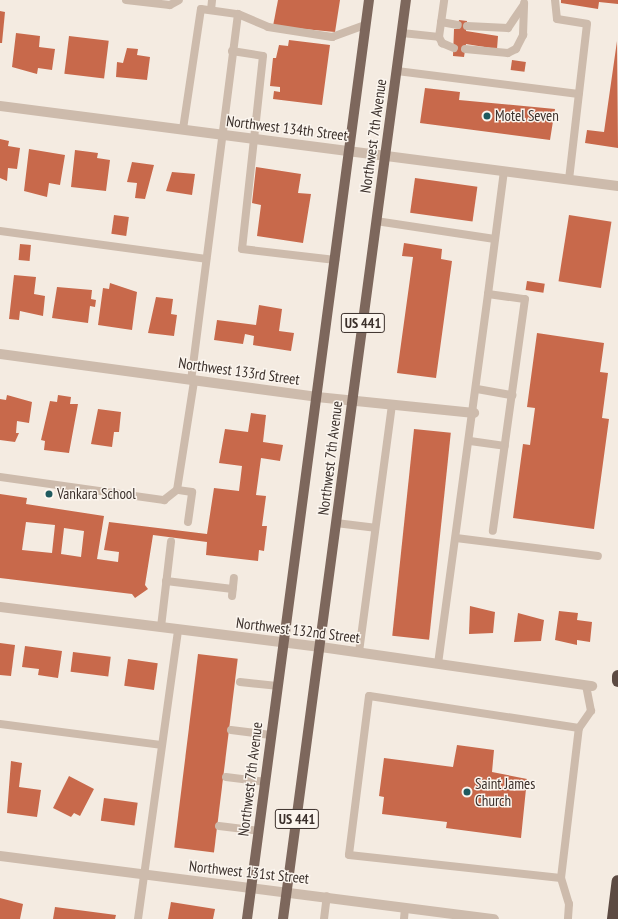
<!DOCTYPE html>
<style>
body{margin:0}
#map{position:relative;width:618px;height:919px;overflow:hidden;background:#f4ebe1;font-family:"PT Sans Narrow",sans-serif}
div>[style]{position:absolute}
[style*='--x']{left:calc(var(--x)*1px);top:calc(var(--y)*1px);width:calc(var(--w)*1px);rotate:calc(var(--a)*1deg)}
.building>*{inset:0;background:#c8694b;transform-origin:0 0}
.service>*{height:8px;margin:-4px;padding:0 4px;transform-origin:4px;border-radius:4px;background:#cdbbac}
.minor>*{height:10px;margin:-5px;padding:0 5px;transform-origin:5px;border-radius:5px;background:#cdbbac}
.primary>*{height:10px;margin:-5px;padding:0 5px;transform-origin:5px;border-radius:5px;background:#7d675c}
.motorway>*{height:12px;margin:-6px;padding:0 6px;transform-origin:6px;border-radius:6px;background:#5c4a42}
.dots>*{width:11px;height:11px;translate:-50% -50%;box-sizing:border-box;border:2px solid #fbf5ee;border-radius:50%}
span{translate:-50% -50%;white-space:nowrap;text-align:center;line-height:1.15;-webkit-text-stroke:3px #fbf5ee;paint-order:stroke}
.shield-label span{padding:1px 3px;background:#fbf5ee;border:1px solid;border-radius:3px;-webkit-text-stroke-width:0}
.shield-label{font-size:14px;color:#3b302b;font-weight:700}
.poi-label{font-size:15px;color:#3b302b}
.left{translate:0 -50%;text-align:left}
.street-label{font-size:15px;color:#3b302b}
</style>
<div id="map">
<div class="building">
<i style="clip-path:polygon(278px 0,340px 0,335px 32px,273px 26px)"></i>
<i style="clip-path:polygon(561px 0,618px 0,618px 4px,599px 2px,598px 9px,561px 3px)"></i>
<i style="clip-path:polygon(0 11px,5px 12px,2px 43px,0 43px)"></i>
<i style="clip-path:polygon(459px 20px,467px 21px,466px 31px,498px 36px,497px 49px,466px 44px,464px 57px,453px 56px,454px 29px,457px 29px)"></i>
<i style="clip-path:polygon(16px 33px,40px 36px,39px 47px,55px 49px,52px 70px,38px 68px,37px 74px,12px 67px)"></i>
<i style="left:69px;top:36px;width:40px;height:38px;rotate:7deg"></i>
<i style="clip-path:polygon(289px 40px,330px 45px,322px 105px,273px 99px,274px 91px,280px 92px,280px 87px,270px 86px,273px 58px,276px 58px,279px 45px,288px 46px)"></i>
<i style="clip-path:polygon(617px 41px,618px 148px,585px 143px,587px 130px,604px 132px)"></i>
<i style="clip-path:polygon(127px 48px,138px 49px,137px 55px,150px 57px,147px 80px,116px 77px,117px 62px,123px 63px)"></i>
<i style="left:512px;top:60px;width:14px;height:10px;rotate:8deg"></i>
<i style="clip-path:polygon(425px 88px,460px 92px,459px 100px,555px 109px,550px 140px,420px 123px)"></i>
<i style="clip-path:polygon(0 139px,9px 141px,8px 146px,20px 148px,17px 169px,8px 168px,7px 181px,0 178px)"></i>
<i style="clip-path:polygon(29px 149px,65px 155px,60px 185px,49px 183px,47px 197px,24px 191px)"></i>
<i style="clip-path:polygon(75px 150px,98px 153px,97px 158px,110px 160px,106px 191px,71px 187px)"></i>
<i style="clip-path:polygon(132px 162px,154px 165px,145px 199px,135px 198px,137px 183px,127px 182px)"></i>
<i style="clip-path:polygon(256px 167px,301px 174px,298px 193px,311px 194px,303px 243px,257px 236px,261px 205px,252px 203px)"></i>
<i style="clip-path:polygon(172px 172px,195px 174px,192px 195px,166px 191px)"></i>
<i style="left:415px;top:178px;width:63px;height:35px;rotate:8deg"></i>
<i style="left:114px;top:215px;width:15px;height:19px;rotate:8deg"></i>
<i style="left:569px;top:215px;width:43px;height:67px;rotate:9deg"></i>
<i style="clip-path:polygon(404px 243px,442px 249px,441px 259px,452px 261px,436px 378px,397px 373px,413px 257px,402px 256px)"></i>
<i style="left:20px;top:244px;width:11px;height:16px;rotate:5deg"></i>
<i style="clip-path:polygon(14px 275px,36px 277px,34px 294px,45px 296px,43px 316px,20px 311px,19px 320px,9px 319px)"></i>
<i style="left:527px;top:281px;width:18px;height:9px;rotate:9deg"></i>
<i style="clip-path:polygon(110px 283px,137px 292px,132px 330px,98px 325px,103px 288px,109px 289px)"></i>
<i style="clip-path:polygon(57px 287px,92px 290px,91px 299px,96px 300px,95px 307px,90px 306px,88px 323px,52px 318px)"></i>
<i style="clip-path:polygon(156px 297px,173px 299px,171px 314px,177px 315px,174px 336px,148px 333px)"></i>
<i style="clip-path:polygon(259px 305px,282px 309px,279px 331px,294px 333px,291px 351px,253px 345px,254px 336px,245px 334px,243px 344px,214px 340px,217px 320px,256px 325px)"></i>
<i style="clip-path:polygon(537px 333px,604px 343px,600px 372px,608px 373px,602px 418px,609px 419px,594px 529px,513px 518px,523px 444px,530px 445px,535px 408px,527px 407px)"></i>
<i style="clip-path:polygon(7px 395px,32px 402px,29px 423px,17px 421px,16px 433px,19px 433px,15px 442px,0 440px,0 399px,6px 400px)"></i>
<i style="clip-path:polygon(58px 395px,71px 397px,70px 404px,78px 404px,69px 453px,44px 450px,45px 441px,41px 440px,50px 401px,57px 402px)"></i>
<i style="clip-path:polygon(98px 409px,121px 412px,119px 432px,114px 432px,112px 447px,91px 444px)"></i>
<i style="clip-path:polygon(evenodd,251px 413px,266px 415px,263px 442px,283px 445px,280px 461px,261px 458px,256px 495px,266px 496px,262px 526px,267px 526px,264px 551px,259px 550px,258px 561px,206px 555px,207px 542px,153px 535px,145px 585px,148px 589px,135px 598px,132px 594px,0 578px,0 494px,27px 498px,26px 504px,104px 516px,97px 559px,118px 562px,119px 552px,104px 550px,109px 522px,207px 534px,214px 488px,239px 491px,242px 466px,219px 463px,225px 429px,248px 432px,251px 413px,26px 522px,55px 525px,52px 553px,22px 550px,26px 522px,251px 413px,64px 528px,84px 531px,81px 557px,61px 554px,64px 528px)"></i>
<i style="left:414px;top:429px;width:37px;height:208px;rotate:6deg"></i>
<i style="clip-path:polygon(470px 606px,495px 612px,493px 633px,469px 634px)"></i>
<i style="clip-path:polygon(559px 611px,578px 613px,577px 620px,592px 622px,590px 642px,577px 640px,577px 645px,555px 640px)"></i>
<i style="clip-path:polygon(518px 613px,544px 620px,541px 641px,514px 642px)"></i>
<i style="clip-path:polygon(0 643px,15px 645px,11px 676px,0 675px)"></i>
<i style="clip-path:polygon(25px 646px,62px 651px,58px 678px,38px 675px,39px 669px,22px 667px)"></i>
<i style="left:73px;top:652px;width:38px;height:20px;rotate:7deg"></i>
<i style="left:198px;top:654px;width:40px;height:195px;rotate:7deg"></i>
<i style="left:128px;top:659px;width:30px;height:27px;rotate:8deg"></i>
<i style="clip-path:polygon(457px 745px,494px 750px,492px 772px,527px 779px,521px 838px,446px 828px,447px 822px,382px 814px,384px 797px,379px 796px,384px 758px,453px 767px)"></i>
<i style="clip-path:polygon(11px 761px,22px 763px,19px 787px,41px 790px,37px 817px,7px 813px)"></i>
<i style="clip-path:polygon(69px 776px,94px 789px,80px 816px,74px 813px,71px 817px,53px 808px)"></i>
<i style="left:104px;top:798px;width:34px;height:23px;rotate:8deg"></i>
<i style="clip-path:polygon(0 898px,23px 904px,20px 919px,0 919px)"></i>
<i style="clip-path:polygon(171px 902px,215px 909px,213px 919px,168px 919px)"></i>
<i style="clip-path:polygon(55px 907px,116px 915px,115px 919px,53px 919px)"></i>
</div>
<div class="service">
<i style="--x:126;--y:0;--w:44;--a:6.5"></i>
<i style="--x:170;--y:5;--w:10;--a:-29"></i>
<i style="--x:555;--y:0;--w:19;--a:84"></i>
<i style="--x:557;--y:19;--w:30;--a:9"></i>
<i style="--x:587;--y:24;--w:156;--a:96.6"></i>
<i style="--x:211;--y:10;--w:10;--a:-84"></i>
<i style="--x:238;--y:14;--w:33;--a:23"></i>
<i style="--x:268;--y:27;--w:65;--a:8.9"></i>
<i style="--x:332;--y:37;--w:35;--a:-20"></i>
<i style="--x:441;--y:22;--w:17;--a:10"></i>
<i style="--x:467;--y:26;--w:41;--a:2.8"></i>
<i style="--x:508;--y:28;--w:27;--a:-56"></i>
<i style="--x:402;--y:33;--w:37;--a:6"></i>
<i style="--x:439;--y:37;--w:37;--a:-82"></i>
<i style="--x:439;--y:37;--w:7;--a:63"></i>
<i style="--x:442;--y:43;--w:13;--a:23"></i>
<i style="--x:465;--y:49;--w:43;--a:5.3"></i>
<i style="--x:508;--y:53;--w:9;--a:-27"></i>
<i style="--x:516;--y:49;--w:16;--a:-63"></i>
<i style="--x:523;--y:35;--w:32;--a:-88"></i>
<i style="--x:232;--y:51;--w:31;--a:9"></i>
<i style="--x:263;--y:56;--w:194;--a:96.2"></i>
<i style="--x:242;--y:249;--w:94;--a:6.7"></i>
<i style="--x:397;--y:71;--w:183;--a:7.2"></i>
<i style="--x:183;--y:129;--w:121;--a:-81.5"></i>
<i style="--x:201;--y:9;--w:37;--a:8"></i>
<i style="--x:238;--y:14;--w:369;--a:97.3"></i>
<i style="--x:376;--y:221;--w:120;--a:8.6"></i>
<i style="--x:0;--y:231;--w:208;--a:7.7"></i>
<i style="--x:488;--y:294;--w:124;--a:-82.6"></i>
<i style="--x:477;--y:389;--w:36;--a:10"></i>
<i style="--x:470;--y:441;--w:35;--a:8"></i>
<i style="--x:0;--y:477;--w:166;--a:8"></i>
<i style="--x:164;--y:500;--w:16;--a:-38"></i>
<i style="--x:188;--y:522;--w:30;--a:-82"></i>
<i style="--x:192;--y:492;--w:15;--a:-172"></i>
<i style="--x:177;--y:490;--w:110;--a:-81.1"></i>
<i style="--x:336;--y:523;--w:39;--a:7"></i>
<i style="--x:456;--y:538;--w:143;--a:7.2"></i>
<i style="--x:166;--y:581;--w:67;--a:6.8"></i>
<i style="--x:232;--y:596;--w:18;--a:-84"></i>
<i style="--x:161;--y:627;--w:86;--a:-83.3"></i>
<i style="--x:359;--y:652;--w:249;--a:-82.4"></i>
<i style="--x:438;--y:664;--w:373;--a:-82.3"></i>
<i style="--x:488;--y:294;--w:37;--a:8"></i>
<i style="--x:525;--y:299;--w:234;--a:97.9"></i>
<i style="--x:240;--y:682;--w:37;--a:6"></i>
<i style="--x:0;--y:724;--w:162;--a:7.4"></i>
<i style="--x:579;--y:728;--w:212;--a:-171.3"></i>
<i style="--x:369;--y:696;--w:160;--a:97.2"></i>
<i style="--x:349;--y:855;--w:213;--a:6.2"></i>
<i style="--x:561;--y:878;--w:151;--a:-83.2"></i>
<i style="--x:579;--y:728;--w:21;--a:-55"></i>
<i style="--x:591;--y:711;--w:26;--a:-101"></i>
<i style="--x:231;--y:730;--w:40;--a:7.1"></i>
<i style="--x:226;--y:777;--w:39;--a:7"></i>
<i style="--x:219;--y:826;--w:39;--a:7"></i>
<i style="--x:561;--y:878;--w:27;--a:73"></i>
<i style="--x:569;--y:904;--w:15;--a:94"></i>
<i style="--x:138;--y:919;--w:292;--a:-82.1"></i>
<i style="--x:324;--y:919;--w:23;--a:-83"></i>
<i style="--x:404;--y:919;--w:11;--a:-85"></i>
</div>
<div class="minor">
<i style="--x:0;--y:106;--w:623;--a:7.38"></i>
<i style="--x:0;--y:354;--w:320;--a:7.7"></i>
<i style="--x:317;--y:397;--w:158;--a:5.8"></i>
<i style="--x:0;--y:607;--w:323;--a:7.1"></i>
<i style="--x:321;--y:647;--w:274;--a:8.2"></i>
<i style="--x:0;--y:856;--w:498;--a:7.3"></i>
</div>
<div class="primary">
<i style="--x:247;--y:919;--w:927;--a:-82.44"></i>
<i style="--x:283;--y:919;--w:927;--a:-82.38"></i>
</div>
<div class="motorway">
<i style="--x:618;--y:676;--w:5;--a:90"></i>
<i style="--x:613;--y:919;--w:38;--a:-83"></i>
</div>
<div class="dots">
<i style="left:487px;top:116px;background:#1f5a5e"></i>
<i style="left:49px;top:494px;background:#1f5a5e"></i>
<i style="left:467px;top:792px;background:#1f5a5e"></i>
</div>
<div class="shield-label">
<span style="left:363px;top:323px">US 441</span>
<span style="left:297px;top:819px">US 441</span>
</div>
<div class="poi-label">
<span class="left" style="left:495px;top:116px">Motel Seven</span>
<span class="left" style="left:57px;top:494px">Vankara School</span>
<span class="left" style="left:475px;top:792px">Saint James<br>Church</span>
</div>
<div class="street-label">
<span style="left:287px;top:128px;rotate:7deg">Northwest 134th Street</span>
<span style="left:373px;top:136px;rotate:-82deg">Northwest 7th Avenue</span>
<span style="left:239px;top:371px;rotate:8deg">Northwest 133rd Street</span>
<span style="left:330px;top:458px;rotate:-83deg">Northwest 7th Avenue</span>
<span style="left:298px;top:630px;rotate:7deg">Northwest 132nd Street</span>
<span style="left:250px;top:779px;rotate:-83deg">Northwest 7th Avenue</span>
<span style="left:249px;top:872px;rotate:6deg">Northwest 131st Street</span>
</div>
</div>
